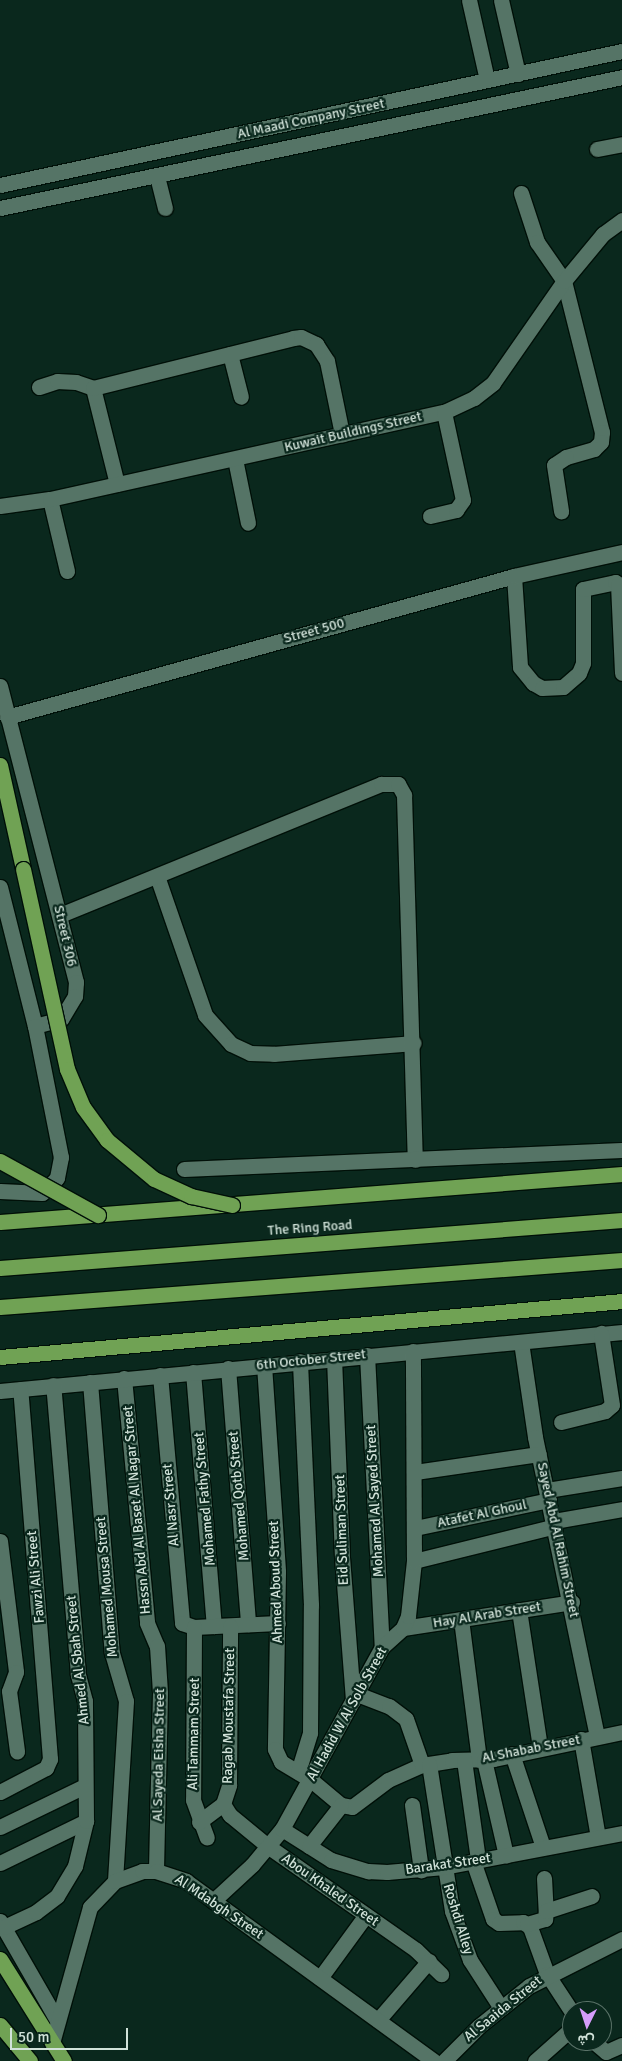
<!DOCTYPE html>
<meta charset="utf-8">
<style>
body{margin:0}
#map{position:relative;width:622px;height:2061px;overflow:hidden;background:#0a281d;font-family:Signika,Vazirmatn,sans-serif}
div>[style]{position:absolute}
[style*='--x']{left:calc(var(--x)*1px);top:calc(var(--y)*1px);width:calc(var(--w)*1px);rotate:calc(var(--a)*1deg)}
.roads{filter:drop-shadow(1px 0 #001008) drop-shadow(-1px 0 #001008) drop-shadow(0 1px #001008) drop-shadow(0 -1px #001008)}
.minor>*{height:15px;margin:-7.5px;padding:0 7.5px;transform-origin:7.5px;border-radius:7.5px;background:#557466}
.highway>*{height:15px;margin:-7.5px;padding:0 7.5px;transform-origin:7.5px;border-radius:7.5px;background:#70a254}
.bridges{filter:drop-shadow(1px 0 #001008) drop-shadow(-1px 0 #001008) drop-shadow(0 1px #001008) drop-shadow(0 -1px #001008)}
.highway-bridge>*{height:15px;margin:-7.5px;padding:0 7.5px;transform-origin:7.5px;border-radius:7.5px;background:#70a254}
span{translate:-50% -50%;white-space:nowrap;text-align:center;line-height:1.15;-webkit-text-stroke:4.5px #0a281d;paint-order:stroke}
.street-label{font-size:14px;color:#d1e2d9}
.north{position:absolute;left:562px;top:2001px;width:50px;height:50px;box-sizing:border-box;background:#0a281d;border:1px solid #5a7268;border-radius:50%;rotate:184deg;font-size:14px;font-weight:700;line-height:20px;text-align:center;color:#d1e2d9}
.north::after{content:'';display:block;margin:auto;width:18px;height:22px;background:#d59cfb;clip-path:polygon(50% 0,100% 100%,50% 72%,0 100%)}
.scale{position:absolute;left:10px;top:2028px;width:118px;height:22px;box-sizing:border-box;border:2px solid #d1e2d9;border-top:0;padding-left:6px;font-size:15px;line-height:18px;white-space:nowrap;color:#d1e2d9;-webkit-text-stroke:4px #0a281d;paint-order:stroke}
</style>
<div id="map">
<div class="roads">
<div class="minor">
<i style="--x:469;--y:0;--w:82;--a:77.3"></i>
<i style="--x:501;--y:0;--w:76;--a:77.1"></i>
<i style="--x:597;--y:149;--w:25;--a:-11"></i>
<i style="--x:157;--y:176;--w:33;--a:76"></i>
<i style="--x:0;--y:185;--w:636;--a:-12.16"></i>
<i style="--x:521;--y:193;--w:52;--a:71.9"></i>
<i style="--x:537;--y:242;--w:47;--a:55.3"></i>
<i style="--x:564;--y:281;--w:156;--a:75.9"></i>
<i style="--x:602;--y:432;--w:10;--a:96"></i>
<i style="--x:601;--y:442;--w:10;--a:135"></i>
<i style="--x:594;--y:449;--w:29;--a:164"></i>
<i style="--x:566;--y:457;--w:14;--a:146"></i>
<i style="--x:554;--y:465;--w:47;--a:81.3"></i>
<i style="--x:0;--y:208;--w:636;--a:-11.89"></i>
<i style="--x:230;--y:354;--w:44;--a:75.7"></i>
<i style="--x:39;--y:387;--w:19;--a:-18"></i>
<i style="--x:57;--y:381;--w:19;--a:3"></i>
<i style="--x:76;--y:382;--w:18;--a:19"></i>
<i style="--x:235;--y:459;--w:65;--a:78.5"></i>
<i style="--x:117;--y:484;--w:99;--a:-104"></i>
<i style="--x:93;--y:388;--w:206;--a:-14"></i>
<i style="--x:293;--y:338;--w:8;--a:-7"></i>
<i style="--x:301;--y:337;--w:17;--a:25"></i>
<i style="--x:316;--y:344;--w:20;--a:57"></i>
<i style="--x:327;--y:361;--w:75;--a:78.4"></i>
<i style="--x:50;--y:499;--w:74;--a:76.7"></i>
<i style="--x:0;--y:506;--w:50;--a:-8"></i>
<i style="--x:50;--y:499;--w:403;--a:-12.5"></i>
<i style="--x:444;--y:412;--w:33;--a:-25"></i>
<i style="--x:474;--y:398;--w:24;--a:-38"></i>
<i style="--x:493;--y:383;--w:124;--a:-55.2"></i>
<i style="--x:564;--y:281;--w:61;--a:-50.3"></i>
<i style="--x:603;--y:234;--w:24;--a:-36"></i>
<i style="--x:430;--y:516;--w:27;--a:-13"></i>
<i style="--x:456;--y:510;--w:12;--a:-55"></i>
<i style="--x:463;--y:500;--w:90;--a:-102.2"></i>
<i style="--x:514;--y:576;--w:91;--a:86.2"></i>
<i style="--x:520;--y:667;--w:21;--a:51"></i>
<i style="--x:533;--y:683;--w:10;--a:29"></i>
<i style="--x:542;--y:688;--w:21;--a:-3"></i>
<i style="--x:563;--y:687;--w:21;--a:-41"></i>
<i style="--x:579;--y:673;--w:11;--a:-68"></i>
<i style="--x:583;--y:663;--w:74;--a:-90"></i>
<i style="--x:583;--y:589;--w:33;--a:-12"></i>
<i style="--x:615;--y:582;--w:4;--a:34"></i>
<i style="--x:618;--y:584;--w:89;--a:87.4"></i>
<i style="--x:0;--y:686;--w:306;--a:75.6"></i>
<i style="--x:76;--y:982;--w:14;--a:94"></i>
<i style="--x:75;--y:996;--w:27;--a:121"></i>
<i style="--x:61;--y:1019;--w:27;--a:165"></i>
<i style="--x:7;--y:717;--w:526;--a:-15.54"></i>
<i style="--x:514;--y:576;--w:111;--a:-12.5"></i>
<i style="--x:157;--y:876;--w:147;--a:70.9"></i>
<i style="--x:205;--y:1015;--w:39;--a:48"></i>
<i style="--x:231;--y:1044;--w:21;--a:25"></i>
<i style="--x:250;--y:1053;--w:24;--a:2"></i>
<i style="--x:274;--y:1054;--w:140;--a:-4.5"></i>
<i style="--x:0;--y:887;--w:143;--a:75.9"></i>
<i style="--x:35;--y:1026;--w:134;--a:78.8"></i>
<i style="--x:61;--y:1157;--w:21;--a:101"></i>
<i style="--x:57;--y:1178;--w:21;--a:135"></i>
<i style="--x:42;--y:1193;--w:42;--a:-177.3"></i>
<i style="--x:60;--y:915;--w:347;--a:-22.2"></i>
<i style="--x:381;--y:784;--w:17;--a:0"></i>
<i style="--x:398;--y:784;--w:13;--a:61"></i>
<i style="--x:404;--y:795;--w:365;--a:88.3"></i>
<i style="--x:184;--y:1169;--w:438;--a:-2.5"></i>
<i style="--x:521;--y:1342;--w:96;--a:81.6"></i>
<i style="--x:535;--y:1437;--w:305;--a:78.3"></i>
<i style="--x:367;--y:1355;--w:292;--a:87.1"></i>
<i style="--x:334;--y:1358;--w:199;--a:87.7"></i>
<i style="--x:342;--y:1557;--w:144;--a:85.6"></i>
<i style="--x:264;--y:1365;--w:207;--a:86.1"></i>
<i style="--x:278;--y:1572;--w:177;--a:91"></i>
<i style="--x:275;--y:1749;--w:14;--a:65"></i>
<i style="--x:281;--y:1762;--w:35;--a:31"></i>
<i style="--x:311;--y:1780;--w:39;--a:40"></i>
<i style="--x:341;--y:1805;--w:11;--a:10"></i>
<i style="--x:352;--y:1807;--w:45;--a:-36.9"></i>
<i style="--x:388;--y:1780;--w:37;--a:-24"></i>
<i style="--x:422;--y:1765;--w:30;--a:-9"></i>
<i style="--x:452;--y:1760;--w:41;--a:-1.4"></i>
<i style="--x:493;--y:1759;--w:132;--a:-11.8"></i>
<i style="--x:228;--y:1368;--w:257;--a:85.5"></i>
<i style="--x:193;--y:1372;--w:255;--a:85.3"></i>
<i style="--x:160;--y:1375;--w:249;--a:84.9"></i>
<i style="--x:182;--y:1623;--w:13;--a:18"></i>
<i style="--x:194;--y:1627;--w:84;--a:-2.7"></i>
<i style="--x:124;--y:1378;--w:246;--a:84.6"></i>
<i style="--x:147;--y:1623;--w:25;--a:67"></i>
<i style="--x:157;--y:1646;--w:47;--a:86.3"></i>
<i style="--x:160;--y:1693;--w:178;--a:91.3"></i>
<i style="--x:90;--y:1382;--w:272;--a:85.4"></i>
<i style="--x:112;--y:1653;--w:50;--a:73.7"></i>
<i style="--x:126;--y:1701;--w:180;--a:93.5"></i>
<i style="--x:0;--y:1391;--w:625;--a:-5.42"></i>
<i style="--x:561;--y:1422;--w:45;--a:-14"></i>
<i style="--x:605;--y:1411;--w:9;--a:-41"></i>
<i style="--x:612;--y:1405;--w:73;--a:-98.7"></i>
<i style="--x:415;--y:1472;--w:125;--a:-8.3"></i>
<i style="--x:547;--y:1490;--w:76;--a:-9.1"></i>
<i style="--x:554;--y:1521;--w:69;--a:-10"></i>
<i style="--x:415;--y:1528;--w:137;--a:-11.8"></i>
<i style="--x:0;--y:1541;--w:132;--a:83"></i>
<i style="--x:16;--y:1672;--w:20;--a:110"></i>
<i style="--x:9;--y:1691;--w:61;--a:82.4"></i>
<i style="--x:414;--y:1561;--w:145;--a:-13.9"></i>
<i style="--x:519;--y:1610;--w:139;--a:81.3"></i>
<i style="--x:461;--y:1619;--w:142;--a:82.7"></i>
<i style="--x:194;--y:1627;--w:173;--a:90.3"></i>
<i style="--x:193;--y:1800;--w:40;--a:69.8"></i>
<i style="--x:403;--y:1628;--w:171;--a:-8.7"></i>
<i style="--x:357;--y:1694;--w:34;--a:21"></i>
<i style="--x:389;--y:1706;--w:21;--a:37"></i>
<i style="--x:406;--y:1719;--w:49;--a:70.8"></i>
<i style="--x:581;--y:1739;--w:99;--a:80.2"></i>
<i style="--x:512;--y:1754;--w:98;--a:71.6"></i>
<i style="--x:464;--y:1760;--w:101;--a:82"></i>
<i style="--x:484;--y:1760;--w:98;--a:77"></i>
<i style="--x:429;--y:1764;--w:149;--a:81.1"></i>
<i style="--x:452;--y:1911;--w:52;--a:69.8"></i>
<i style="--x:470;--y:1960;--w:57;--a:57.1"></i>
<i style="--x:298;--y:1772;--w:41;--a:-72.9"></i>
<i style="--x:310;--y:1733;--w:128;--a:-89.6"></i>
<i style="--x:311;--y:1605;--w:244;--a:-92.6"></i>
<i style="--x:0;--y:1792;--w:52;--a:-27.6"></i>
<i style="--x:46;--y:1768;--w:10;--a:-66"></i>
<i style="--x:50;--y:1759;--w:371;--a:-94.6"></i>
<i style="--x:223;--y:1804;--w:13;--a:58"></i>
<i style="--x:230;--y:1815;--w:50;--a:39.4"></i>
<i style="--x:269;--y:1847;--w:179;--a:35"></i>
<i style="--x:416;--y:1950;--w:35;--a:44"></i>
<i style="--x:412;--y:1805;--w:66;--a:82.1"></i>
<i style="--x:199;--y:1822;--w:30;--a:-37"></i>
<i style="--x:223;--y:1804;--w:20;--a:-72"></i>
<i style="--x:229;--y:1785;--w:159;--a:-89.6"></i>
<i style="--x:0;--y:1827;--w:94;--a:-25.8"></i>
<i style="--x:282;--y:1829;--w:58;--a:32.3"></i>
<i style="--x:331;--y:1860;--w:39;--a:17"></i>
<i style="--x:368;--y:1871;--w:19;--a:3"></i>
<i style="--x:387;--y:1872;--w:57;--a:-5"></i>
<i style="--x:444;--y:1867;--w:181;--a:-10.8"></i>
<i style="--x:309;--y:1846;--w:52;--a:-52"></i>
<i style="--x:473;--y:1861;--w:61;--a:71"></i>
<i style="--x:493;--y:1919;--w:7;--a:34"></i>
<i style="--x:499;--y:1923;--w:24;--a:-2"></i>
<i style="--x:523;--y:1922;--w:9;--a:36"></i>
<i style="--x:530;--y:1927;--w:50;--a:70.1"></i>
<i style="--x:547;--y:1974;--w:45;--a:56.7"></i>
<i style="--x:0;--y:1863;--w:96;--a:-26"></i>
<i style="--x:544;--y:1878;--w:34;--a:87"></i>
<i style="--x:213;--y:1901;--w:53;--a:-42.7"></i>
<i style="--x:252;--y:1865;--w:47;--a:-50.2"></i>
<i style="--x:282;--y:1829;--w:208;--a:-61.2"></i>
<i style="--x:382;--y:1647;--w:28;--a:-42"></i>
<i style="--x:403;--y:1628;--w:13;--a:-67"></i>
<i style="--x:408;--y:1616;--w:55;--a:-83.8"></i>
<i style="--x:414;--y:1561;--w:210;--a:-90.3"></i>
<i style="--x:0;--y:1921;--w:114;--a:60.1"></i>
<i style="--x:527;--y:1924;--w:19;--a:-16"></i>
<i style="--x:545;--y:1919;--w:8;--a:-83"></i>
<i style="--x:546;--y:1911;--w:48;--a:-18.1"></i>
<i style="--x:4;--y:1927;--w:35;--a:-25"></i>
<i style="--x:36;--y:1912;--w:26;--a:-37"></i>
<i style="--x:57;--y:1896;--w:35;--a:-59"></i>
<i style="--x:75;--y:1866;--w:46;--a:-76.3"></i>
<i style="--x:86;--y:1821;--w:120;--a:-90.5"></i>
<i style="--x:85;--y:1701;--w:28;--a:-105"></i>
<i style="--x:78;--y:1674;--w:290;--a:-94.9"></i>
<i style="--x:320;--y:1978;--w:78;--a:-53.9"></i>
<i style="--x:378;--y:2020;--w:78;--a:-49.2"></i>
<i style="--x:593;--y:2041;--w:17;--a:40"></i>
<i style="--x:606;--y:2052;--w:17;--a:-24"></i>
<i style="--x:52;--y:2043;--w:141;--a:-74.4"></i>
<i style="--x:90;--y:1907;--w:36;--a:-46"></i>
<i style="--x:115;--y:1881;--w:29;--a:-20"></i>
<i style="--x:142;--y:1871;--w:14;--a:0"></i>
<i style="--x:156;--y:1871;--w:32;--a:18"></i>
<i style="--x:186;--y:1881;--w:306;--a:36"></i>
<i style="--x:444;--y:2061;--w:49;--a:-45"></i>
<i style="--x:479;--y:2026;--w:64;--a:-38.7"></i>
<i style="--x:529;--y:1986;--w:104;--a:-26.8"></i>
<i style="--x:535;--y:2061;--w:50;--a:-41.7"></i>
</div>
<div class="highway">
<i style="--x:0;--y:765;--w:107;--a:77.5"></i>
<i style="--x:0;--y:1222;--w:624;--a:-4.41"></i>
<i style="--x:0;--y:1268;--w:624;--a:-4.41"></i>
<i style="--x:0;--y:1307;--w:624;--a:-4.32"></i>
<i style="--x:0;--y:1357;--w:625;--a:-5.14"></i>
<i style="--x:0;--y:1959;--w:120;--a:57.9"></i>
<i style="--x:0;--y:2025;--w:47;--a:50.2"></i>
</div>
</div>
<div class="bridges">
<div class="highway-bridge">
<i style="--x:23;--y:869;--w:205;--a:77.6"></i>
<i style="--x:67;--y:1069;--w:41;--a:67.2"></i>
<i style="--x:83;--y:1107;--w:41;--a:54"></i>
<i style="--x:107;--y:1140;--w:61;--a:39.7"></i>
<i style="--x:154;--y:1179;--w:41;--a:24.7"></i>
<i style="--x:191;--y:1196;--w:42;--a:12.4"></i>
<i style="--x:0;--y:1161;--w:112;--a:28.9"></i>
</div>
</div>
<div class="street-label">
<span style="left:311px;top:119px;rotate:-12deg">Al Maadi Company Street</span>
<span style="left:353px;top:432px;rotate:-13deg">Kuwait Buildings Street</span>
<span style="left:314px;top:631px;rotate:-15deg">Street 500</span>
<span style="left:65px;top:936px;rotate:77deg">Street 306</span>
<span style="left:310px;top:1228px;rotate:-4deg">The Ring Road</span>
<span style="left:311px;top:1360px;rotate:-6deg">6th October Street</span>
<span style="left:239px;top:1496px;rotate:-95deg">Mohamed Qotb Street</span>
<span style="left:205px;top:1499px;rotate:-95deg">Mohamed Fathy Street</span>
<span style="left:375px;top:1501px;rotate:-93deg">Mohamed Al Sayed Street</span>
<span style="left:171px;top:1505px;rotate:-95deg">Al Nasr Street</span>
<span style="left:137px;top:1510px;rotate:-95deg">Hassn Abd Al Baset Al Nagar Street</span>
<span style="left:482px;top:1514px;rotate:-12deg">Atafet Al Ghoul</span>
<span style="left:342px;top:1530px;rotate:-92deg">Eid Suliman Street</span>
<span style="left:558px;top:1540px;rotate:78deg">Sayed Abd Al Rahim Street</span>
<span style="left:36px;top:1577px;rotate:-95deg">Fawzi Ali Street</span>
<span style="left:276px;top:1582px;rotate:-92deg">Ahmed Aboud Street</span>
<span style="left:107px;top:1587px;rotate:-95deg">Mohamed Mousa Street</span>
<span style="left:487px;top:1615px;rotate:-9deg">Hay Al Arab Street</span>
<span style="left:78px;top:1660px;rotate:-96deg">Ahmed Al Sbah Street</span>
<span style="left:347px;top:1714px;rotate:-61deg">Al Hadid W Al Solb Street</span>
<span style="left:229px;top:1716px;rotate:-89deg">Ragab Moustafa Street</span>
<span style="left:194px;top:1734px;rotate:-89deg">Ali Tammam Street</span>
<span style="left:531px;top:1749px;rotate:-11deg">Al Shabab Street</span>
<span style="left:159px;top:1755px;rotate:-89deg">Al Sayeda Eisha Street</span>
<span style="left:448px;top:1864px;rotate:-8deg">Barakat Street</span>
<span style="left:330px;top:1890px;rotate:35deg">Abou Khaled Street</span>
<span style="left:219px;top:1907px;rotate:34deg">Al Mdabgh Street</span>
<span style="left:458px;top:1919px;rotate:73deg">Roshdi Alley</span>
<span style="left:503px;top:2009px;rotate:-39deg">Al Saaida Street</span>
</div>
<div class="north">ش</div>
<div class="scale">50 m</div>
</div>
